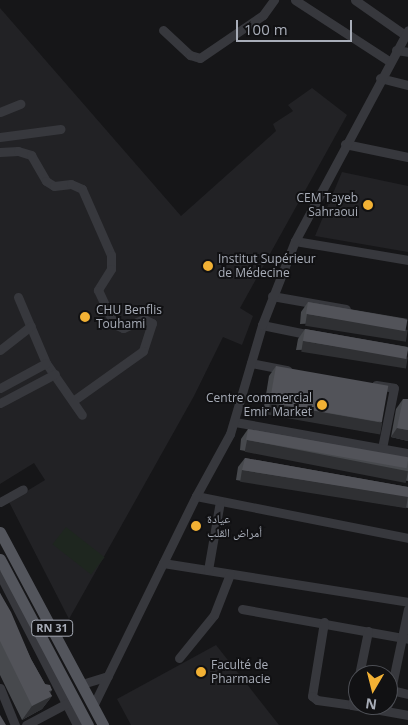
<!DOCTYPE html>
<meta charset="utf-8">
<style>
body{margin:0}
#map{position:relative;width:408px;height:725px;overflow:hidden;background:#161618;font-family:"Open Sans","Noto Naskh Arabic",sans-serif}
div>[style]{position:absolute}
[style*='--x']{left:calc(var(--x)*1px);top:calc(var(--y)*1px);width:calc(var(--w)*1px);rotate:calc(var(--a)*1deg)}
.built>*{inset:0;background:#222225}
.green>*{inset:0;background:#1e261f;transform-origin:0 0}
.minor>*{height:9px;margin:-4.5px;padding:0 4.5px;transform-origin:4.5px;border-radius:4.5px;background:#37383d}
.major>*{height:11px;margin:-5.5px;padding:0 5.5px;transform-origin:5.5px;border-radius:5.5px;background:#53555c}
.wall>*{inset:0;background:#47494d}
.shaded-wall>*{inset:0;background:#2f3033;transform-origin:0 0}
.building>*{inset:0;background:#525359;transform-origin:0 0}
.dots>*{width:14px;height:14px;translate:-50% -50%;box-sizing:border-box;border:2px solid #111113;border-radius:50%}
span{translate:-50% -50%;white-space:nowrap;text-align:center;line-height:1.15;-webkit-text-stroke:4px #111113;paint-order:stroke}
.shield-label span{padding:1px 4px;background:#111113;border:1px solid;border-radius:4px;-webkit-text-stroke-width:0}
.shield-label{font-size:11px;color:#a8adb8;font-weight:700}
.poi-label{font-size:12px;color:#a8adb8}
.right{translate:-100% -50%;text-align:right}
.left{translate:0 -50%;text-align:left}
.north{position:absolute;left:348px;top:665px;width:50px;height:50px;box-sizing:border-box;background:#111113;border:1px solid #4d4f55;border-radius:50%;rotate:188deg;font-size:14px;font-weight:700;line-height:20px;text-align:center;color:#a8adb8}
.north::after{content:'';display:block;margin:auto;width:18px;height:22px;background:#f2b134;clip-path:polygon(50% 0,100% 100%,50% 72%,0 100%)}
.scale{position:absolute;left:236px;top:20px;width:116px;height:22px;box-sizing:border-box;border:2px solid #a8adb8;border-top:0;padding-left:6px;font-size:15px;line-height:18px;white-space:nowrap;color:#a8adb8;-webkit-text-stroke:4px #111113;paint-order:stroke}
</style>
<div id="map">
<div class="built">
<i style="clip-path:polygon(0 8px,181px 216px,276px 131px,273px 124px,293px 111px,288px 105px,312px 88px,347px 115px,240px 308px,253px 316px,242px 345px,223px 337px,194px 396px,69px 619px,9px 502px,45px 480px,34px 463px,0 484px)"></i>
<i style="clip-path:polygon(342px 172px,408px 186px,408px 252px,315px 236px)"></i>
<i style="clip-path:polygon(216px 645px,279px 725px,131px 725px,117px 699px)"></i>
</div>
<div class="green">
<i style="left:66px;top:527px;width:49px;height:22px;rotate:38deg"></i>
</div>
<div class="minor">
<i style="--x:295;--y:0;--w:112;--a:33"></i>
<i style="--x:355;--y:0;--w:61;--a:35"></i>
<i style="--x:163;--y:30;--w:37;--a:43"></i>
<i style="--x:190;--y:55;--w:10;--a:17"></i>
<i style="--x:200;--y:58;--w:76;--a:-34.3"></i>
<i style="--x:263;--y:15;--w:19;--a:-54"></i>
<i style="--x:396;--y:50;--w:12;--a:9"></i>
<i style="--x:380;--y:78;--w:29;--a:14"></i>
<i style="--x:0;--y:112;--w:22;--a:-22"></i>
<i style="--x:0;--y:137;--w:61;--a:-7.6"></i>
<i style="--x:345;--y:144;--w:64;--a:11.7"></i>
<i style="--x:0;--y:152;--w:18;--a:-3"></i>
<i style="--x:18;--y:151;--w:14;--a:17"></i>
<i style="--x:31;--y:155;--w:30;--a:60"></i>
<i style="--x:46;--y:181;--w:9;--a:32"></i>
<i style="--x:54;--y:186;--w:17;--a:-7"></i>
<i style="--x:71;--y:184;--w:12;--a:24"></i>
<i style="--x:82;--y:189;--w:72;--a:66.3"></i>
<i style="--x:111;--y:255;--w:14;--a:90"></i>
<i style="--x:111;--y:269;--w:25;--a:122"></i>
<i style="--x:98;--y:290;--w:38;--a:65"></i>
<i style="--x:114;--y:324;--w:10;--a:24"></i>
<i style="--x:123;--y:328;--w:23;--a:-23"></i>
<i style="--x:144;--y:319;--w:9;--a:27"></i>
<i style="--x:152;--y:323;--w:29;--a:108"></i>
<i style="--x:143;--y:351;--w:86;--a:144.5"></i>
<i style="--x:295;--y:241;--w:115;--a:9.5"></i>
<i style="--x:272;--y:296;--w:75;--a:10"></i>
<i style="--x:18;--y:297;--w:72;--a:67"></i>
<i style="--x:46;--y:363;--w:63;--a:55.3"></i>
<i style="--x:262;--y:325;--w:50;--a:11.5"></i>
<i style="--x:0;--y:350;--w:39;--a:-38"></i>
<i style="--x:251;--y:363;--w:37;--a:11"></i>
<i style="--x:376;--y:385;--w:18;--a:9"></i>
<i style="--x:394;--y:388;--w:61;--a:101.3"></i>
<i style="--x:0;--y:388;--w:52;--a:-28.5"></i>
<i style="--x:0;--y:403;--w:62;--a:-27.8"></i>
<i style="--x:235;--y:422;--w:176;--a:10.2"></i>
<i style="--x:196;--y:496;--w:216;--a:11.2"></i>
<i style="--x:0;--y:502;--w:26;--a:-29"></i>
<i style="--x:163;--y:563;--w:248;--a:9"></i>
<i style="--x:208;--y:570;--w:70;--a:-80.1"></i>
<i style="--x:0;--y:575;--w:169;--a:62.8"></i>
<i style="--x:242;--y:609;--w:169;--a:10.2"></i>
<i style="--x:408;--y:609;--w:83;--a:101.9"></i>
<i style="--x:391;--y:690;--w:17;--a:13"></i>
<i style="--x:324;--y:622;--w:75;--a:99.2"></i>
<i style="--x:312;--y:696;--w:6;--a:39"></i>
<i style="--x:317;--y:700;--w:35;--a:8"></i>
<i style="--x:352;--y:705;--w:26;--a:-77"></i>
<i style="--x:179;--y:658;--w:55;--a:-50.9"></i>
<i style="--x:214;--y:615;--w:44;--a:-68.7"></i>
<i style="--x:359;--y:675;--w:45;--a:-78.4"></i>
<i style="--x:82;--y:684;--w:27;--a:-17"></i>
<i style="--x:0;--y:688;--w:40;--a:68"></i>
<i style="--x:388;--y:704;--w:14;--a:-78"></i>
<i style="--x:352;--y:705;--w:57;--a:10.1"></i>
<i style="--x:93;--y:706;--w:234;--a:-63.9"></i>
<i style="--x:196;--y:496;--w:71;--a:-61.3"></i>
<i style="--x:230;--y:434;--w:114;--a:-73.6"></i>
<i style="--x:262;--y:325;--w:90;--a:-68.6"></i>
<i style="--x:295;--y:241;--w:239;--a:-61.8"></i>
<i style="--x:26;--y:725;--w:49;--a:-28.1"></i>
</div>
<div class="major">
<i style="--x:0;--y:532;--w:219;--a:61.9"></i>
<i style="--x:0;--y:559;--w:188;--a:62.1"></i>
</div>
<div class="wall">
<i style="clip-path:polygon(308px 302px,408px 319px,300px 324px,301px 312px)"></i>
<i style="clip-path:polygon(305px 329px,408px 347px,296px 350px,298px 339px)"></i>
<i style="clip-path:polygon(276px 366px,382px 423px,375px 433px,263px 413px,269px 376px)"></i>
<i style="clip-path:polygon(403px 399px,408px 399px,408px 441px,391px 437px,396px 409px)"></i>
<i style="clip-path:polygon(248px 429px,408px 458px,408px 481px,240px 450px,241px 439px)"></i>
<i style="clip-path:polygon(245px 458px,408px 487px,408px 508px,236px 480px,238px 467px)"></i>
<i style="clip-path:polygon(0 593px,31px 659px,45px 684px,52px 690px,50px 693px,52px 696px,42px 709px,22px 720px,0 675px)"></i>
</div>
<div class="shaded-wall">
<i style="left:307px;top:314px;width:102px;height:12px;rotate:9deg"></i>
<i style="left:303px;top:341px;width:106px;height:11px;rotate:9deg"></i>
<i style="left:270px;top:403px;width:114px;height:12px;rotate:10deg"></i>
<i style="clip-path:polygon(397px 428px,408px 430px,408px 441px,391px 437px)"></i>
<i style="left:247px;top:440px;width:164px;height:12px;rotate:11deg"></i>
<i style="left:242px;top:470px;width:168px;height:12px;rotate:9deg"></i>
<i style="clip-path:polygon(52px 690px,46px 699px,52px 696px,42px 709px,22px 720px,32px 706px,49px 691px)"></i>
</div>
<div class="building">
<i style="left:308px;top:302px;width:101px;height:12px;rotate:10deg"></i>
<i style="left:305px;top:329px;width:105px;height:12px;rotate:10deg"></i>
<i style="left:276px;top:366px;width:114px;height:37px;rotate:10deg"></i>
<i style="clip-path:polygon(403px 399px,408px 399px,408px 430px,397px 428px)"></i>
<i style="left:248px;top:429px;width:163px;height:11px;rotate:10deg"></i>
<i style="clip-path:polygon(245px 458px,408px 487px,408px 497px,242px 470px)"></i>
<i style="clip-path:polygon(0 593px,11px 612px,31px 659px,45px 684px,50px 685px,52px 690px,49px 691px,52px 696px,32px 706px,0 641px)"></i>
<i style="clip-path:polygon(0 715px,6px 725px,0 725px)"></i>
</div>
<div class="dots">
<i style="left:368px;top:205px;background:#f2b134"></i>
<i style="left:208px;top:266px;background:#f2b134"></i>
<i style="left:85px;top:317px;background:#f2b134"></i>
<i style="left:322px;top:405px;background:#f2b134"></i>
<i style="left:196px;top:526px;background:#f2b134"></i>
<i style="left:201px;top:672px;background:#f2b134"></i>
</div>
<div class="shield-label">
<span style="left:52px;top:628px">RN 31</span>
</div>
<div class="poi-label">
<span class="right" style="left:358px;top:205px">CEM Tayeb<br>Sahraoui</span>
<span class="left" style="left:218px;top:266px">Institut Supérieur<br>de Médecine</span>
<span class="left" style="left:96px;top:317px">CHU Benflis<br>Touhami</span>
<span class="right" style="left:312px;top:405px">Centre commercial<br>Emir Market</span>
<span class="left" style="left:207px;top:526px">عيادة<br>أمراض القلب</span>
<span class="left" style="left:211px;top:672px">Faculté de<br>Pharmacie</span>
</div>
<div class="north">N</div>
<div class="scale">100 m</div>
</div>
